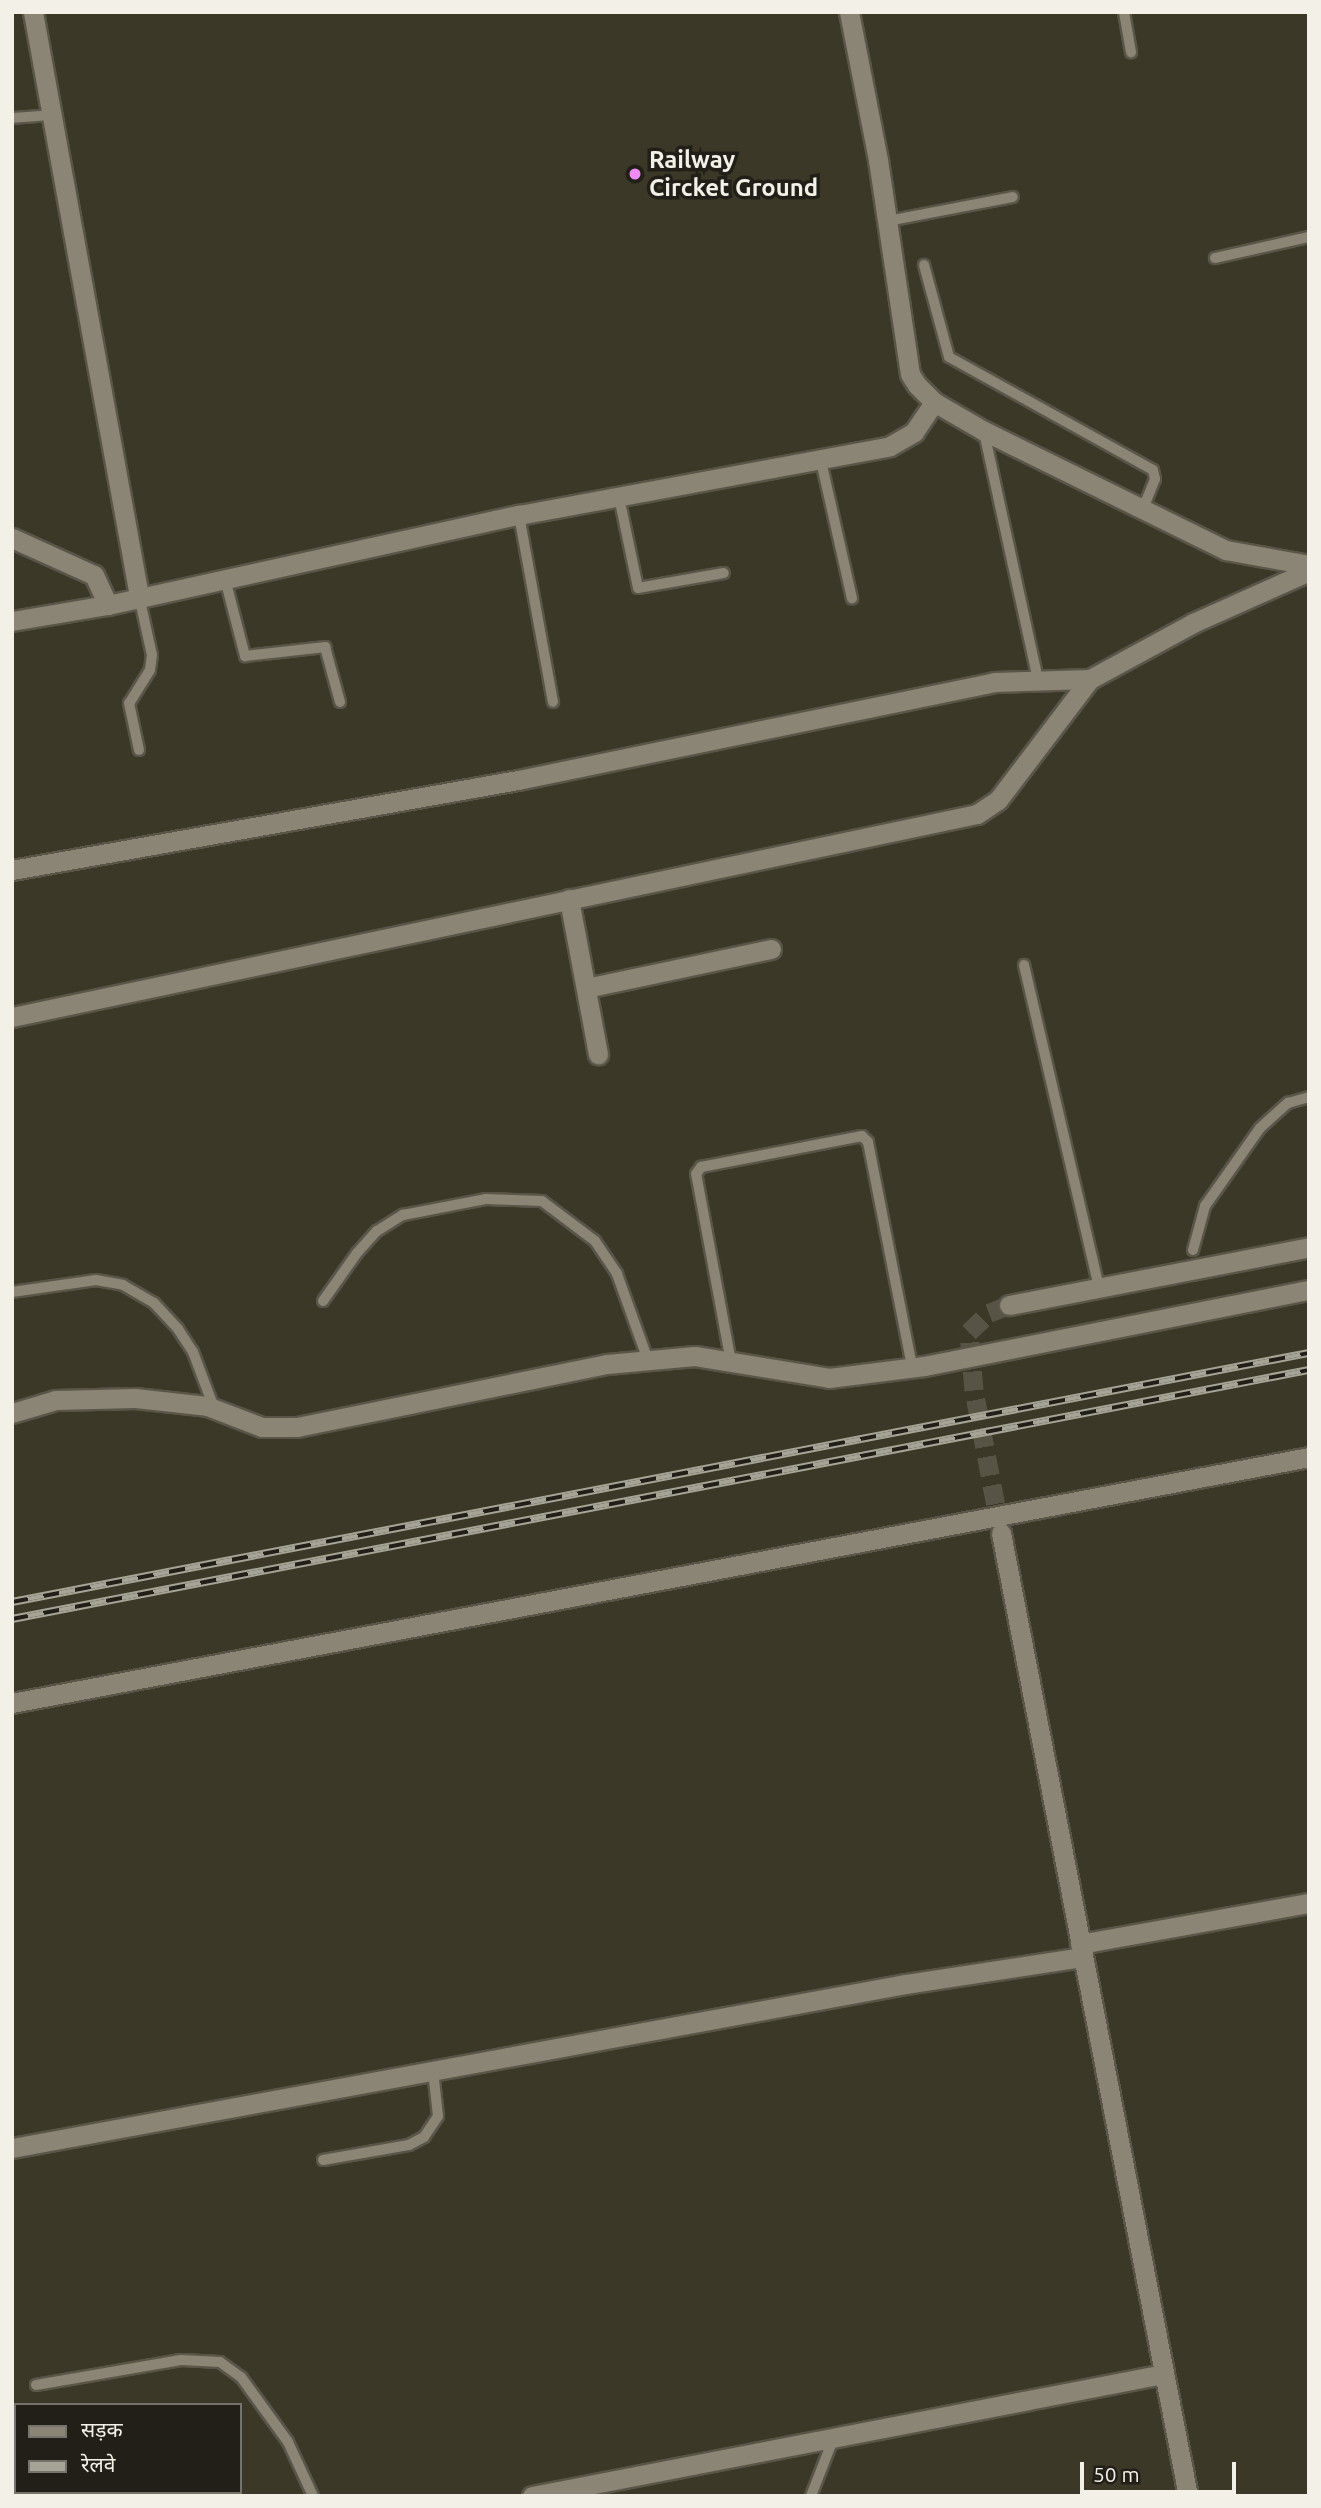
<!DOCTYPE html>
<meta charset="utf-8">
<style>
body{margin:0}
#map{position:relative;width:1321px;height:2508px;overflow:hidden;background:#3c3828;font-family:Ubuntu,"Noto Sans Devanagari",sans-serif}
div>[style]{position:absolute}
[style*='--x']{left:calc(var(--x)*1px);top:calc(var(--y)*1px);width:calc(var(--w)*1px);rotate:calc(var(--a)*1deg)}
.tertiary-tunnel>*{height:19px;margin-top:-9.5px;transform-origin:0;background:repeating-linear-gradient(90deg,#575445 0 19px,transparent 0 29px)}
.roads{filter:drop-shadow(2px 0 #595649) drop-shadow(-2px 0 #595649) drop-shadow(0 2px #595649) drop-shadow(0 -2px #595649)}
.service>*{height:10px;margin:-5px;padding:0 5px;transform-origin:5px;border-radius:5px;background:#8a8574}
.minor>*{height:19px;margin:-9.5px;padding:0 9.5px;transform-origin:9.5px;border-radius:9.5px;background:#8a8574}
.tertiary>*{height:19px;margin:-9.5px;padding:0 9.5px;transform-origin:9.5px;border-radius:9.5px;background:#8a8574}
.rail>*{height:8px;margin-top:-4px;transform-origin:0;background:repeating-linear-gradient(90deg,#211f18 0 16px,#a6a397 0 32px);box-sizing:border-box;border-block:2px solid #a6a397}
.dots>*{width:19px;height:19px;translate:-50% -50%;box-sizing:border-box;border:4px solid #211f18;border-radius:50%}
span{translate:-50% -50%;white-space:nowrap;text-align:center;line-height:1.15;-webkit-text-stroke:7px #211f18;paint-order:stroke}
.poi-label{font-size:24px;color:#f3f1e7;font-weight:700}
.left{translate:0 -50%;text-align:left}
.frame{position:absolute;inset:0;border:14px solid #f3f1e7;pointer-events:none}
.legend{position:absolute;left:14px;top:2403px;width:228px;height:91px;box-sizing:border-box;background:#211f18;border:2px solid #75736b;margin:0;padding:9px 12px;list-style:none;font-size:21px;color:#f3f1e7}
.legend li{display:flex;align-items:center;gap:14px;height:35px}
.legend b{width:35px;border:2px solid #75736b}
.scale{position:absolute;left:1080px;top:2462px;width:156px;height:32px;box-sizing:border-box;border:4px solid #f3f1e7;border-top:0;padding-left:9px;font-size:21px;line-height:24px;white-space:nowrap;color:#f3f1e7;-webkit-text-stroke:5px #211f18;paint-order:stroke}
</style>
<div id="map">
<div class="tertiary-tunnel">
<i style="--x:1001;--y:1532;--w:145;--a:-100.8"></i>
<i style="--x:974;--y:1390;--w:58;--a:-94.9"></i>
<i style="--x:969;--y:1332;--w:28;--a:-44"></i>
<i style="--x:989;--y:1313;--w:22;--a:-22"></i>
</div>
<div class="roads">
<div class="service">
<i style="--x:1124;--y:12;--w:41;--a:80.1"></i>
<i style="--x:12;--y:118;--w:40;--a:-4.3"></i>
<i style="--x:888;--y:221;--w:127;--a:-10.9"></i>
<i style="--x:1215;--y:258;--w:96;--a:-12.6"></i>
<i style="--x:924;--y:265;--w:95;--a:74.8"></i>
<i style="--x:949;--y:357;--w:233;--a:29"></i>
<i style="--x:1153;--y:470;--w:9;--a:77"></i>
<i style="--x:1155;--y:479;--w:35;--a:112"></i>
<i style="--x:984;--y:432;--w:253;--a:77.7"></i>
<i style="--x:821;--y:461;--w:141;--a:77.3"></i>
<i style="--x:619;--y:497;--w:93;--a:78.2"></i>
<i style="--x:638;--y:588;--w:87;--a:-9.9"></i>
<i style="--x:519;--y:515;--w:190;--a:79.7"></i>
<i style="--x:225;--y:579;--w:80;--a:75.4"></i>
<i style="--x:245;--y:656;--w:81;--a:-6.4"></i>
<i style="--x:325;--y:647;--w:57;--a:74.7"></i>
<i style="--x:139;--y:596;--w:60;--a:77.6"></i>
<i style="--x:152;--y:655;--w:15;--a:98"></i>
<i style="--x:150;--y:670;--w:39;--a:122"></i>
<i style="--x:129;--y:703;--w:48;--a:78"></i>
<i style="--x:1024;--y:965;--w:332;--a:76.9"></i>
<i style="--x:1193;--y:1250;--w:46;--a:-74.7"></i>
<i style="--x:1205;--y:1206;--w:95;--a:-54.8"></i>
<i style="--x:1260;--y:1128;--w:38;--a:-42"></i>
<i style="--x:1288;--y:1103;--w:22;--a:-16"></i>
<i style="--x:12;--y:1292;--w:85;--a:-8.1"></i>
<i style="--x:96;--y:1280;--w:27;--a:10"></i>
<i style="--x:123;--y:1285;--w:36;--a:30"></i>
<i style="--x:154;--y:1303;--w:35;--a:47"></i>
<i style="--x:178;--y:1329;--w:27;--a:57"></i>
<i style="--x:193;--y:1352;--w:60;--a:69.4"></i>
<i style="--x:323;--y:1301;--w:59;--a:-54.7"></i>
<i style="--x:357;--y:1253;--w:30;--a:-48"></i>
<i style="--x:377;--y:1231;--w:31;--a:-32"></i>
<i style="--x:403;--y:1215;--w:85;--a:-10.9"></i>
<i style="--x:486;--y:1199;--w:56;--a:2"></i>
<i style="--x:542;--y:1201;--w:66;--a:37"></i>
<i style="--x:595;--y:1241;--w:40;--a:56"></i>
<i style="--x:617;--y:1274;--w:91;--a:70.2"></i>
<i style="--x:731;--y:1362;--w:191;--a:-100.5"></i>
<i style="--x:696;--y:1174;--w:9;--a:-54"></i>
<i style="--x:701;--y:1167;--w:164;--a:-10.9"></i>
<i style="--x:862;--y:1136;--w:8;--a:45"></i>
<i style="--x:868;--y:1142;--w:229;--a:78.9"></i>
<i style="--x:323;--y:2160;--w:87;--a:-9.9"></i>
<i style="--x:409;--y:2145;--w:17;--a:-28"></i>
<i style="--x:424;--y:2137;--w:25;--a:-56"></i>
<i style="--x:438;--y:2116;--w:45;--a:-96.3"></i>
<i style="--x:36;--y:2385;--w:147;--a:-9.8"></i>
<i style="--x:181;--y:2360;--w:39;--a:3"></i>
<i style="--x:220;--y:2362;--w:26;--a:36"></i>
<i style="--x:241;--y:2377;--w:80;--a:54.1"></i>
<i style="--x:288;--y:2442;--w:60;--a:65.2"></i>
<i style="--x:811;--y:2496;--w:63;--a:-68.7"></i>
</div>
<div class="minor">
<i style="--x:33;--y:12;--w:594;--a:79.71"></i>
<i style="--x:849;--y:12;--w:151;--a:78.9"></i>
<i style="--x:878;--y:160;--w:216;--a:81.5"></i>
<i style="--x:910;--y:374;--w:13;--a:58"></i>
<i style="--x:917;--y:385;--w:24;--a:45"></i>
<i style="--x:934;--y:402;--w:58;--a:30.1"></i>
<i style="--x:984;--y:431;--w:270;--a:26.2"></i>
<i style="--x:1226;--y:550;--w:84;--a:10.2"></i>
<i style="--x:12;--y:538;--w:90;--a:24.3"></i>
<i style="--x:94;--y:575;--w:33;--a:65"></i>
<i style="--x:12;--y:621;--w:97;--a:-9.5"></i>
<i style="--x:108;--y:605;--w:421;--a:-12.4"></i>
<i style="--x:519;--y:515;--w:377;--a:-10.5"></i>
<i style="--x:890;--y:446;--w:28;--a:-30"></i>
<i style="--x:914;--y:432;--w:36;--a:-56"></i>
<i style="--x:12;--y:870;--w:514;--a:-10.09"></i>
<i style="--x:518;--y:780;--w:486;--a:-11.6"></i>
<i style="--x:994;--y:682;--w:96;--a:-1.8"></i>
<i style="--x:1090;--y:679;--w:117;--a:-28.5"></i>
<i style="--x:1193;--y:623;--w:127;--a:-24.1"></i>
<i style="--x:569;--y:899;--w:158;--a:79.4"></i>
<i style="--x:586;--y:988;--w:189;--a:-11.9"></i>
<i style="--x:12;--y:1017;--w:986;--a:-11.88"></i>
<i style="--x:977;--y:814;--w:25;--a:-34"></i>
<i style="--x:998;--y:800;--w:152;--a:-52.8"></i>
<i style="--x:12;--y:1703;--w:1320;--a:-10.74"></i>
<i style="--x:1080;--y:1944;--w:233;--a:-10.2"></i>
<i style="--x:12;--y:2148;--w:909;--a:-10.4"></i>
<i style="--x:906;--y:1984;--w:178;--a:-8.7"></i>
<i style="--x:532;--y:2496;--w:643;--a:-10.94"></i>
</div>
<div class="tertiary">
<i style="--x:1009;--y:1305;--w:306;--a:-10.9"></i>
<i style="--x:12;--y:1413;--w:46;--a:-16.5"></i>
<i style="--x:56;--y:1400;--w:79;--a:-1.5"></i>
<i style="--x:135;--y:1398;--w:72;--a:6.3"></i>
<i style="--x:207;--y:1406;--w:59;--a:20.9"></i>
<i style="--x:262;--y:1427;--w:35;--a:0"></i>
<i style="--x:297;--y:1427;--w:316;--a:-11.5"></i>
<i style="--x:607;--y:1364;--w:88;--a:-5.2"></i>
<i style="--x:695;--y:1356;--w:136;--a:9.3"></i>
<i style="--x:829;--y:1378;--w:96;--a:-7.2"></i>
<i style="--x:924;--y:1366;--w:392;--a:-11.2"></i>
<i style="--x:1001;--y:1533;--w:981;--a:79.01"></i>
</div>
</div>
<div class="rail">
<i style="--x:12;--y:1602;--w:1321;--a:-10.87"></i>
<i style="--x:12;--y:1619;--w:1321;--a:-10.87"></i>
</div>
<div class="dots">
<i style="left:635px;top:174px;background:#f08bf6"></i>
</div>
<div class="poi-label">
<span class="left" style="left:649px;top:174px">Railway<br>Circket Ground</span>
</div>
<div class="frame"></div>
<ul class="legend">
<li><b style="height:9px;background:#8a8574"></b>सड़क</li>
<li><b style="height:9px;background:#a6a397"></b>रेलवे</li>
</ul>
<div class="scale">50 m</div>
</div>
